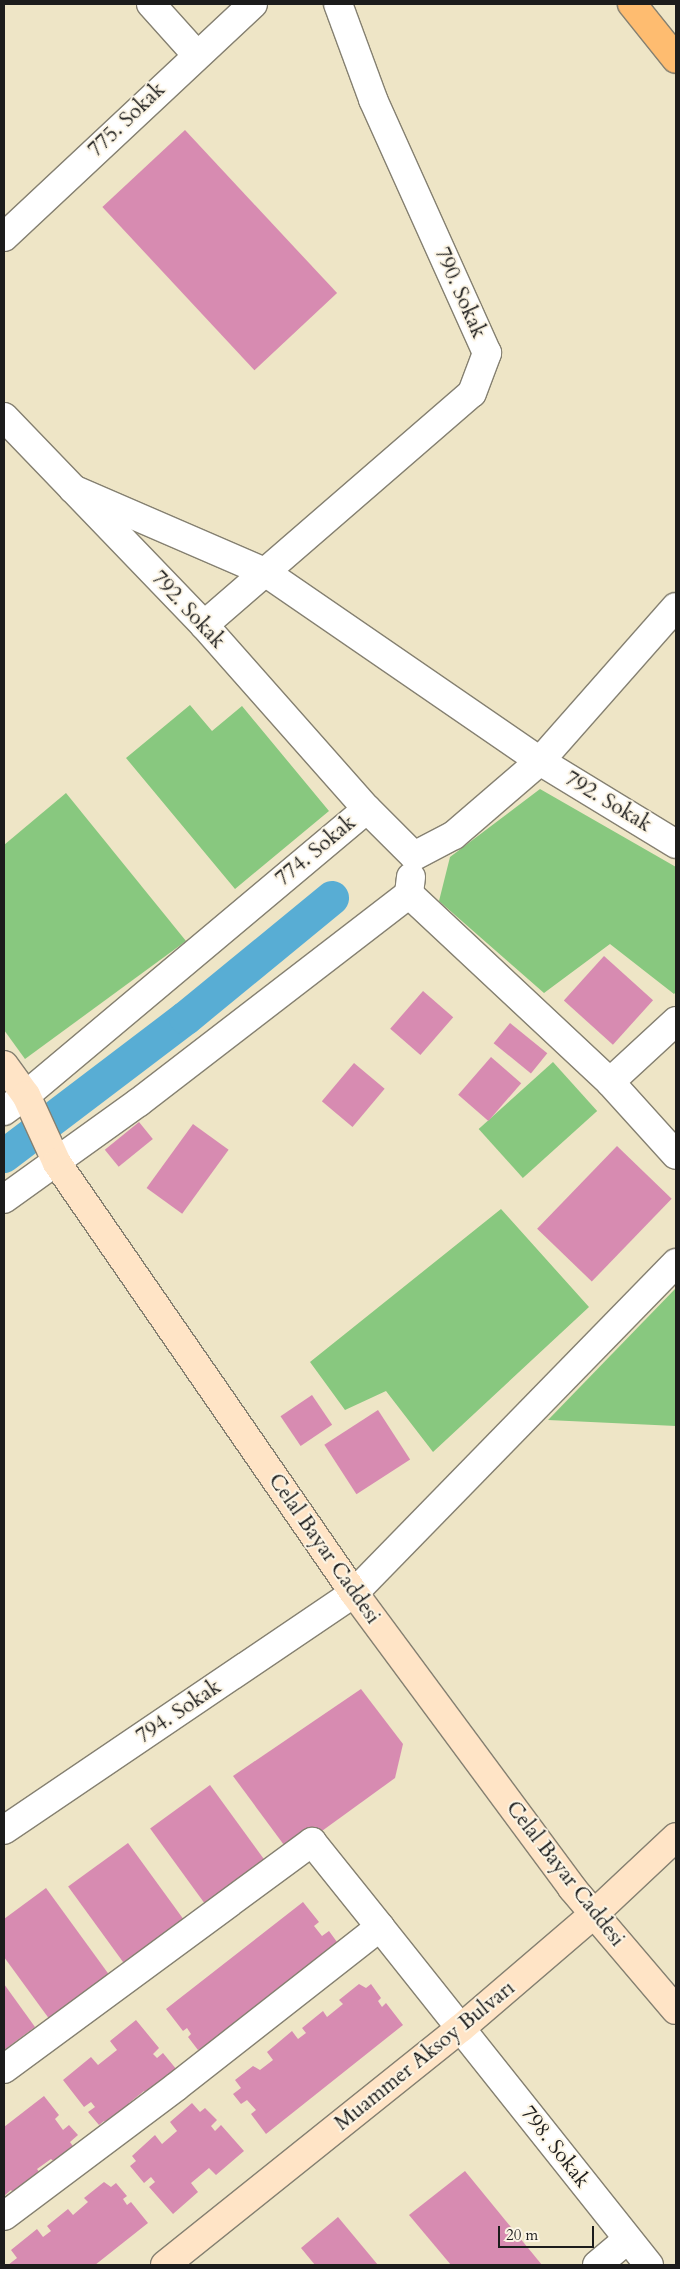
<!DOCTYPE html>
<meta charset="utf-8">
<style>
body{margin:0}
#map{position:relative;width:680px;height:2269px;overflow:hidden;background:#eee5c6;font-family:Cardo,serif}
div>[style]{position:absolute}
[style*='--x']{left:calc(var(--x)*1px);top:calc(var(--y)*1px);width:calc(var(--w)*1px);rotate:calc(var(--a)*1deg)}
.green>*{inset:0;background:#88c87f;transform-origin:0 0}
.canal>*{height:34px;margin:-17px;padding:0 17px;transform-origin:17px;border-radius:17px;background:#58add4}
.building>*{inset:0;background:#d78bb1;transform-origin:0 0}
.roads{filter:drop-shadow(1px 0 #858071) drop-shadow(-1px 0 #858071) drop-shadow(0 1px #858071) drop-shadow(0 -1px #858071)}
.street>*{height:28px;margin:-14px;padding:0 14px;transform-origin:14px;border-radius:14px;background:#fff}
.secondary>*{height:28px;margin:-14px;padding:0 14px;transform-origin:14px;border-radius:14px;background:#ffe4c6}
.primary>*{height:28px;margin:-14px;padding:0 14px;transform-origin:14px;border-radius:14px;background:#febc70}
span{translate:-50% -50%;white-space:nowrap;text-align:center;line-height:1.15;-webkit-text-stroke:4px #fcf5e5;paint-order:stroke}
.street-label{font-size:21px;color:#1c1c1c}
.frame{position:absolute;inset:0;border:5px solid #1c1c1c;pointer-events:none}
.scale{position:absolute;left:498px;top:2226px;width:96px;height:22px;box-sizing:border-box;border:2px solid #1c1c1c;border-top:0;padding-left:6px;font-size:15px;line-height:18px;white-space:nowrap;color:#1c1c1c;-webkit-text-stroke:4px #fcf5e5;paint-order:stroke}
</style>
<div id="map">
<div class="green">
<i style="clip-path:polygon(190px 705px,212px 731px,242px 706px,329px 811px,235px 889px,126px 758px)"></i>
<i style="clip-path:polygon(540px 789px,676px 867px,676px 992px,674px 994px,610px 944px,544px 993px,439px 901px,450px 857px)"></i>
<i style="clip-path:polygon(66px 793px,186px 941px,25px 1059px,4px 1030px,4px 845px)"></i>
<i style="left:553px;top:1062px;width:66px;height:100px;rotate:48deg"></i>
<i style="clip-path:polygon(501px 1209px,589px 1307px,433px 1452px,386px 1391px,345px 1410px,310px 1362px)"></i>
<i style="clip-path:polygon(676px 1288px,676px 1426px,548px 1420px)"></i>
</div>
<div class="canal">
<i style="--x:4;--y:1156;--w:228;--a:-37.2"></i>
<i style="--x:186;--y:1018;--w:189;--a:-39.4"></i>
</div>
<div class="building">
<i style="left:185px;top:130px;width:223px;height:113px;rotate:47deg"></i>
<i style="left:604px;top:956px;width:66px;height:60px;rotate:42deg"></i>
<i style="left:423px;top:991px;width:40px;height:50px;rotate:41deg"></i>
<i style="left:510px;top:1023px;width:48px;height:26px;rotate:39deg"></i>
<i style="left:491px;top:1057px;width:40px;height:50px;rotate:41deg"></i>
<i style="left:354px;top:1063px;width:40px;height:50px;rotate:40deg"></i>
<i style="left:139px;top:1122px;width:22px;height:44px;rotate:51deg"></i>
<i style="left:193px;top:1124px;width:44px;height:79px;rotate:36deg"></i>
<i style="left:617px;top:1146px;width:76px;height:115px;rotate:44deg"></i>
<i style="left:312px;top:1395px;width:36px;height:38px;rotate:56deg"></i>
<i style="left:378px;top:1410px;width:59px;height:64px;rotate:57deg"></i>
<i style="clip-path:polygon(361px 1689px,403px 1744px,395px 1778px,304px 1844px,284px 1845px,233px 1776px)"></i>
<i style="left:210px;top:1785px;width:99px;height:74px;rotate:54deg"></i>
<i style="left:128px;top:1843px;width:99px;height:74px;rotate:54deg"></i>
<i style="clip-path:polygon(46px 1888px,110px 1976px,50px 2020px,4px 1957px,4px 1919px)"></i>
<i style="clip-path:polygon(303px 1902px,319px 1922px,314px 1926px,322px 1936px,329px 1931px,337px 1942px,329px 1948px,335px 1955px,209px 2051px,203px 2047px,198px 2050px,188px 2037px,191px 2034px,187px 2028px,183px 2031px,166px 2009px)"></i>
<i style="clip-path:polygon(4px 1984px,35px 2027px,4px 2050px)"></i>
<i style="clip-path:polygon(359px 1984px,366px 1988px,371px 1984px,381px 1998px,378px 2001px,382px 2007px,386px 2003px,403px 2025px,266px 2134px,251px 2114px,256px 2110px,247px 2100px,241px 2104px,233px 2094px,241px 2088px,235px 2080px,253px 2066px,260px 2070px,273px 2060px,267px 2052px,292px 2031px,298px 2039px,306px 2033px,302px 2028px,323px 2011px,327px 2017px,343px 2004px,339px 2000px)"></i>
<i style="clip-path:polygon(136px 2020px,159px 2048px,153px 2054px,157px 2058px,163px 2053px,177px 2070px,150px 2099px,144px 2091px,129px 2103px,136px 2112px,113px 2131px,104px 2121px,99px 2125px,88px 2112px,95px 2107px,91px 2102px,84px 2107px,63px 2080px,91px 2057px,98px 2065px,117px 2050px,110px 2041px)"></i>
<i style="clip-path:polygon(44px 2096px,59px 2115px,55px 2119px,63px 2130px,69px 2125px,78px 2135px,70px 2142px,75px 2149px,57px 2164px,51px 2159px,37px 2169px,43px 2177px,17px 2197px,11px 2190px,4px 2196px,4px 2127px)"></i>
<i style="clip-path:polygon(192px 2103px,200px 2112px,205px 2108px,217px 2120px,211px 2126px,215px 2131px,221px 2125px,244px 2151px,216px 2175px,209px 2168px,191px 2183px,198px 2192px,173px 2214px,149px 2187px,155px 2182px,151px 2177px,144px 2183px,130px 2166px,136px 2161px,132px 2156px,155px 2135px,162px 2144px,177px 2131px,170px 2122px)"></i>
<i style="clip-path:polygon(465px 2171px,542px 2265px,451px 2265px,409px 2215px)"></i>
<i style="clip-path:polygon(104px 2182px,111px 2187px,116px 2183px,127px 2196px,123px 2199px,127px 2205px,131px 2202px,148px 2223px,95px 2265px,8px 2265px,17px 2258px,11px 2250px,37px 2229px,43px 2237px,51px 2231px,47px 2226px,68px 2209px,73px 2215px,88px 2202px,84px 2198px)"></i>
<i style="clip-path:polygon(338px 2217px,378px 2265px,315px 2265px,301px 2248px)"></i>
</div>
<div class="roads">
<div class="street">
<i style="--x:151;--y:4;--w:67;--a:48"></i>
<i style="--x:4;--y:237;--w:341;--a:-43.1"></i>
<i style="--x:4;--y:417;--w:289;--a:46.1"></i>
<i style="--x:204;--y:625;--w:246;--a:48.5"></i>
<i style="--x:73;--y:489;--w:209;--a:23.4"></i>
<i style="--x:265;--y:572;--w:334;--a:34.5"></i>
<i style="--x:540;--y:761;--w:159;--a:31.4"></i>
<i style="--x:204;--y:625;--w:354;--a:-40.9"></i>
<i style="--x:472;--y:393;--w:43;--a:-69.4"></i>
<i style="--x:487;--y:353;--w:278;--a:-114.2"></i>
<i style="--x:373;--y:99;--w:101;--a:-110.2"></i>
<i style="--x:411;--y:877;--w:17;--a:97"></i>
<i style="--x:409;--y:894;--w:275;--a:43.1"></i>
<i style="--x:610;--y:1082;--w:98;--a:47.9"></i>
<i style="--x:610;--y:1082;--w:90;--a:-42.7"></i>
<i style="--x:4;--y:1111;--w:27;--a:-36"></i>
<i style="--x:26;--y:1095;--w:445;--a:-40"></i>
<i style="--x:367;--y:809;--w:66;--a:45"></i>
<i style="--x:414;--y:856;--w:45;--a:-27.7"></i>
<i style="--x:454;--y:835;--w:113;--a:-40.7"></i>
<i style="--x:540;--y:761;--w:205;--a:-48.6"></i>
<i style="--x:4;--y:1199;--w:166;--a:-35.7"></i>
<i style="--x:139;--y:1102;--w:341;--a:-37.6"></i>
<i style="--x:4;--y:1830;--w:423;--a:-34.1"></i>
<i style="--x:354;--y:1593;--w:461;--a:-45.7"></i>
<i style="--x:380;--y:1927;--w:432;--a:51.5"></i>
<i style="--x:4;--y:2069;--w:383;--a:-36.4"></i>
<i style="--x:312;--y:1842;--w:109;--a:51.3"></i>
<i style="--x:380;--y:1927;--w:259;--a:141.9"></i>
<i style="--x:176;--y:2087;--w:215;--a:143.1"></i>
<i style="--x:597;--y:2265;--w:40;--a:-40"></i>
</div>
<div class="secondary">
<i style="--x:4;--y:1065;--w:37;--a:54"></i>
<i style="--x:26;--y:1095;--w:75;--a:65.5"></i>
<i style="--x:57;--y:1163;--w:523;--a:55.37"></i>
<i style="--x:354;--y:1593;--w:367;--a:53.5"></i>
<i style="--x:572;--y:1888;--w:160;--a:49.6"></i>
<i style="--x:165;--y:2265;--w:379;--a:-38.7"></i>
<i style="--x:461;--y:2028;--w:175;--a:-40.6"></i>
<i style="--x:594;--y:1914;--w:112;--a:-43.2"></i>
</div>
<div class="primary">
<i style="--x:632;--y:4;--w:70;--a:51.3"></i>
</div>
</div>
<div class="street-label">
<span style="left:127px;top:120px;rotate:-44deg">775. Sokak</span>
<span style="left:460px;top:293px;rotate:66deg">790. Sokak</span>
<span style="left:188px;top:610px;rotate:47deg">792. Sokak</span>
<span style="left:608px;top:802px;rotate:31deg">792. Sokak</span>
<span style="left:316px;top:851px;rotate:-40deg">774. Sokak</span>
<span style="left:324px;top:1549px;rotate:55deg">Celal Bayar Caddesi</span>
<span style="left:179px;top:1712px;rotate:-34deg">794. Sokak</span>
<span style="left:565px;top:1874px;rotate:52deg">Celal Bayar Caddesi</span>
<span style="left:425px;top:2056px;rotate:-39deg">Muammer Aksoy Bulvarı</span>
<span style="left:555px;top:2147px;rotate:52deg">798. Sokak</span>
</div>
<div class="frame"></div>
<div class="scale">20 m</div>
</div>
